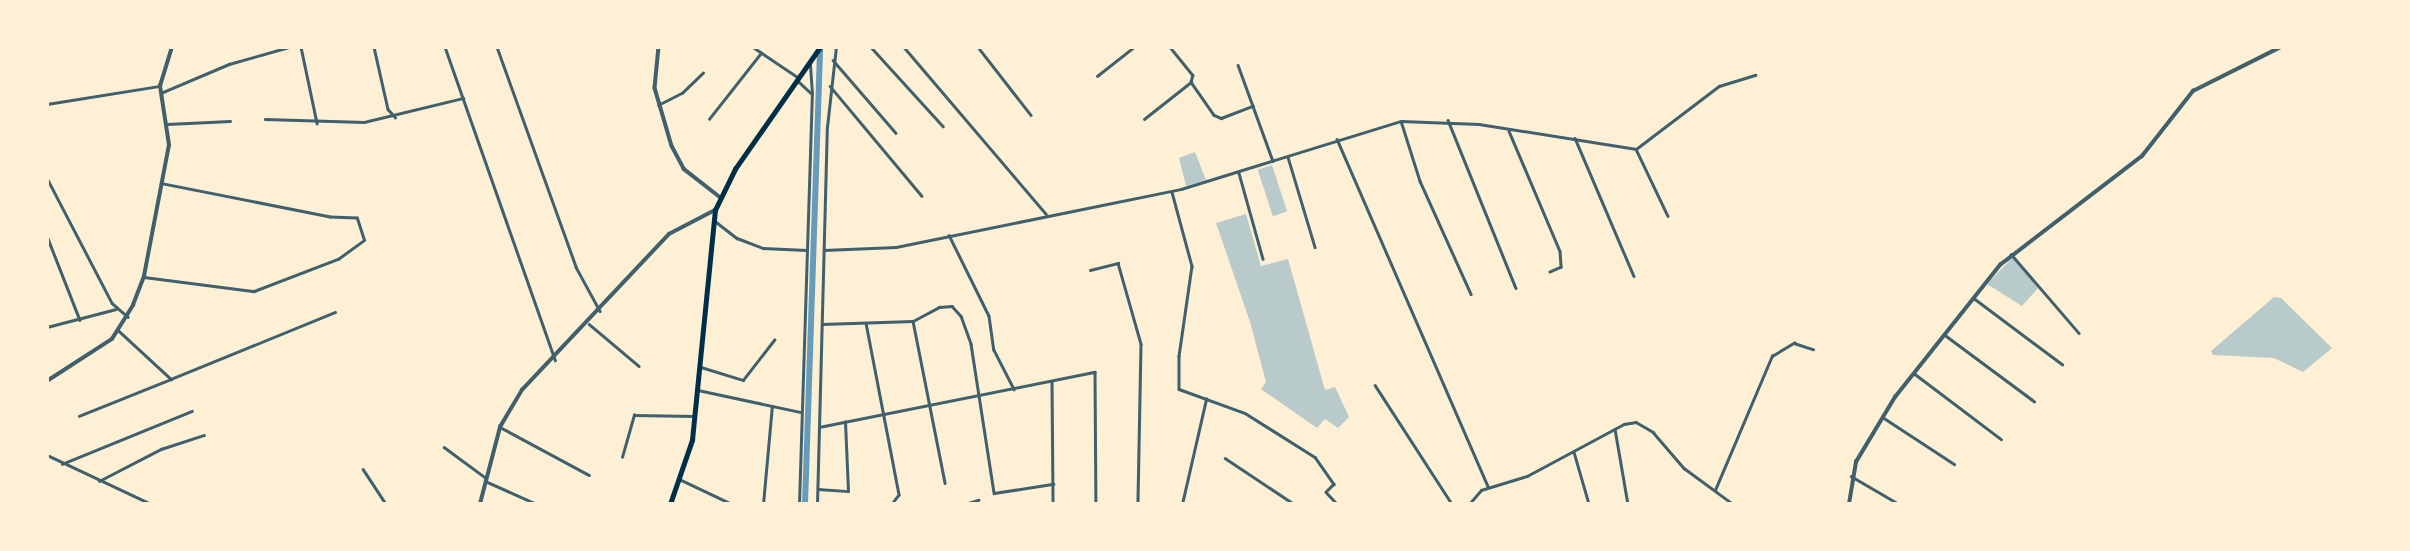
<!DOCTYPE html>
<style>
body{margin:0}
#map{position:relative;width:2410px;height:551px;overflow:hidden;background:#fdf0d5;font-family:Bitter,serif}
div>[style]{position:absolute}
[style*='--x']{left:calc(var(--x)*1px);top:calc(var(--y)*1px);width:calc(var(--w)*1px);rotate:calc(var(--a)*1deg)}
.green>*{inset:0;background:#b9caca;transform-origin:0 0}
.canal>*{height:6px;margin:-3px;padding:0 3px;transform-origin:3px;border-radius:3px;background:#669bbc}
.minor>*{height:2.5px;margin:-1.25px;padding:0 1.25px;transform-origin:1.25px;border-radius:1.25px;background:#3f606c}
.tertiary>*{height:3.5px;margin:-1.75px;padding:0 1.75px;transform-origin:1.75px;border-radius:1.75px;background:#3f606c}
.secondary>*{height:4.5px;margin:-2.25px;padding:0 2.25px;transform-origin:2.25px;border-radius:2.25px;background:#003049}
span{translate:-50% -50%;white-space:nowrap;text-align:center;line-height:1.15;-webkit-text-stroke:5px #fdf0d5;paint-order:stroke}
.frame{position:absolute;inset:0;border:49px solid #fdf0d5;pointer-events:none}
</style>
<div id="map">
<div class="green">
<i style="clip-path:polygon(1195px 152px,1206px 180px,1186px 186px,1179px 158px)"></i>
<i style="left:1272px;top:165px;width:49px;height:15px;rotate:72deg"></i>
<i style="clip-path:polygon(1246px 214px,1261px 266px,1288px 259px,1325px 390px,1335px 387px,1349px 417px,1338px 428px,1325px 419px,1317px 428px,1261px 389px,1266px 382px,1250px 322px,1216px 223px)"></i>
<i style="clip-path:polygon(2012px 258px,2038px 288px,2022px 306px,1987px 284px)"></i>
<i style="clip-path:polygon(2274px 297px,2281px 298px,2332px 348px,2303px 372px,2274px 358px,2213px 355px,2211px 351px)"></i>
</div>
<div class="canal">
<i style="--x:805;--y:504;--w:457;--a:-88.1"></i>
</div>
<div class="minor">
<i style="--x:301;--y:47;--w:78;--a:78.1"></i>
<i style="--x:374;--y:47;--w:64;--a:77.3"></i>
<i style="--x:388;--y:109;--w:11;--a:49"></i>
<i style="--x:445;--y:47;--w:332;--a:70.6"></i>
<i style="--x:497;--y:47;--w:234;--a:70.2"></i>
<i style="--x:576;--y:267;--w:50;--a:61.4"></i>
<i style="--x:753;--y:47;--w:55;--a:34"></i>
<i style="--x:871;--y:47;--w:107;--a:47.7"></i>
<i style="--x:904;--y:47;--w:219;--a:49.6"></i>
<i style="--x:978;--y:47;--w:86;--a:52.1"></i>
<i style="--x:1170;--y:47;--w:36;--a:51"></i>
<i style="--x:1193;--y:75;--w:7;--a:106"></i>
<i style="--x:1191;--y:82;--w:40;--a:55.1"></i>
<i style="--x:1214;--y:115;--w:8;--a:23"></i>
<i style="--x:1221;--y:118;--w:34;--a:-21"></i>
<i style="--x:833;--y:60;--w:96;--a:49.2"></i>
<i style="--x:1238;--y:65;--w:102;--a:70"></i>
<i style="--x:1097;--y:76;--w:47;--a:-38.1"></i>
<i style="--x:798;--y:81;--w:19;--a:43"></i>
<i style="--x:812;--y:94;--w:31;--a:-94"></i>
<i style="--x:830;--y:86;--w:143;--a:50.1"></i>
<i style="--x:161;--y:93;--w:74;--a:-23.1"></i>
<i style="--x:229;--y:64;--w:62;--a:-15.8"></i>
<i style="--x:47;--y:104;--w:114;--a:-9.1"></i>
<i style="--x:658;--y:105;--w:27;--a:-27"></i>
<i style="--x:682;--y:93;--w:29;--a:-44"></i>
<i style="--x:265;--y:119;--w:99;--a:1.7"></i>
<i style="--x:364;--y:122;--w:102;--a:-13.6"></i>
<i style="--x:709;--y:119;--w:84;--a:-51.8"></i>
<i style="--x:1144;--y:119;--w:60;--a:-38.2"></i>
<i style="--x:1448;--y:120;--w:181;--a:68"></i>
<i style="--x:1401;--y:121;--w:63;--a:72.4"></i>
<i style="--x:1420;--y:181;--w:124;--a:65.7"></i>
<i style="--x:167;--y:124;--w:63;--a:-2.7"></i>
<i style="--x:1509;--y:131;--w:130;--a:67"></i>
<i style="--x:1560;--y:251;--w:16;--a:86"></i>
<i style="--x:1561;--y:267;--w:12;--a:156"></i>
<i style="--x:1575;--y:138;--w:150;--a:66.9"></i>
<i style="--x:1337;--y:139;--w:379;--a:66.5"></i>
<i style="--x:1636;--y:149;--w:74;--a:64.5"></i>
<i style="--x:1288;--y:157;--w:94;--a:73.3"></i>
<i style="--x:1239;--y:173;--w:89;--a:74.4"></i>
<i style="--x:47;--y:178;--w:141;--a:62.5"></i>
<i style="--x:112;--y:303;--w:21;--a:41"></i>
<i style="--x:1172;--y:192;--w:77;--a:74.9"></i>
<i style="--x:1192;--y:266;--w:91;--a:98.2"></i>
<i style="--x:1179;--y:356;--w:33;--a:90"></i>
<i style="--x:1179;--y:389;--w:70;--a:20"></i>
<i style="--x:1245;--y:413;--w:83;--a:32.2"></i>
<i style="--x:1315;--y:457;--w:33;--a:55"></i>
<i style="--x:1334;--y:484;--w:11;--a:135"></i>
<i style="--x:1326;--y:492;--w:16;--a:47"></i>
<i style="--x:715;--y:221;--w:28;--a:38"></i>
<i style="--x:737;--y:238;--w:28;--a:21"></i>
<i style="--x:763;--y:248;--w:43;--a:2.7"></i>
<i style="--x:949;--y:235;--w:90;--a:63.7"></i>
<i style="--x:989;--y:316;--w:34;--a:82"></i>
<i style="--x:994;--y:350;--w:44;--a:62.9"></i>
<i style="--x:47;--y:236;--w:90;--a:68.6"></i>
<i style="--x:824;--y:250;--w:72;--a:-2.4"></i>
<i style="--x:896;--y:247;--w:291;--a:-11.5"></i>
<i style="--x:1181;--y:189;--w:230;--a:-17.2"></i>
<i style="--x:1401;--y:121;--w:78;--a:2.2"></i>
<i style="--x:1479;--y:124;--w:159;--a:9"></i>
<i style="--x:1636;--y:149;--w:104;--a:-37.2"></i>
<i style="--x:1719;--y:86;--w:38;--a:-17"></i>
<i style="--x:2011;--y:254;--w:104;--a:49.3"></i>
<i style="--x:1090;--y:270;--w:29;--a:-14"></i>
<i style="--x:1118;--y:263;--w:84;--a:74.1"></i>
<i style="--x:1141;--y:344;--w:160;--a:91.1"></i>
<i style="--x:144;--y:277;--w:111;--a:7.3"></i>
<i style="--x:254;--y:291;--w:90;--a:-20.9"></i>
<i style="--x:338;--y:259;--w:32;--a:-36"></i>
<i style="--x:364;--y:240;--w:23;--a:-108"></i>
<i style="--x:357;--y:218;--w:27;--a:-178"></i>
<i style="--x:330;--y:217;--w:170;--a:-168.8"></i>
<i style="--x:1975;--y:299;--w:109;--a:36.8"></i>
<i style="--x:913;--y:321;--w:165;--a:78.8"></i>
<i style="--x:866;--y:323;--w:175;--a:79.1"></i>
<i style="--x:899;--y:495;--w:11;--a:128"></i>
<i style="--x:589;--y:324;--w:65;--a:40"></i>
<i style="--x:822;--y:324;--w:91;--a:-1.9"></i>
<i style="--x:913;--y:321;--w:30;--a:-28"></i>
<i style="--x:939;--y:307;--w:13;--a:-4"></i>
<i style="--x:952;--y:306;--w:13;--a:48"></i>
<i style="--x:961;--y:316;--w:30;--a:70"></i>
<i style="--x:971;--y:344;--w:151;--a:81.2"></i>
<i style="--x:994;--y:493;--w:60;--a:-8.7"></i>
<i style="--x:47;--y:327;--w:71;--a:-14.6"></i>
<i style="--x:119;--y:331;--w:71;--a:42.7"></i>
<i style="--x:171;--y:379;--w:177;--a:-22.2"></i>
<i style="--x:1945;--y:335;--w:111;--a:36.6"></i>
<i style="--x:701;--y:367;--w:44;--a:17.2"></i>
<i style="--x:743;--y:380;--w:51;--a:-52.2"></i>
<i style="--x:1915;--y:374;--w:108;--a:37.1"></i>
<i style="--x:1052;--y:382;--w:122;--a:89.5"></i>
<i style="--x:1375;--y:385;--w:142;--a:57.1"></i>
<i style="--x:698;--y:390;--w:105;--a:12.1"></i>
<i style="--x:79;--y:416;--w:99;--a:-21.9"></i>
<i style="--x:1884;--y:418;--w:84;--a:33.3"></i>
<i style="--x:500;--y:427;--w:101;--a:28.3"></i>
<i style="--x:819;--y:427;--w:281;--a:-11.3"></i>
<i style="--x:1095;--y:372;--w:132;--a:89.6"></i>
<i style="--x:1615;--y:429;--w:76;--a:80.2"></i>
<i style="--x:444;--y:447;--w:52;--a:36.4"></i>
<i style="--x:1574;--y:452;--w:54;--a:73.9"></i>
<i style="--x:47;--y:455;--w:115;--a:25.2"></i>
<i style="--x:622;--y:457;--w:44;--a:-74.1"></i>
<i style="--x:634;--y:415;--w:61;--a:0.9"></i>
<i style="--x:1225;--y:458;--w:83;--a:33.7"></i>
<i style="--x:62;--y:464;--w:140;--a:-22.2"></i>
<i style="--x:363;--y:469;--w:42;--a:56.7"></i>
<i style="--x:1851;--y:476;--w:56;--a:30.3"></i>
<i style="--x:679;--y:479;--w:59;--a:25.3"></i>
<i style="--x:99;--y:481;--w:70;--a:-27.3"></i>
<i style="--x:161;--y:449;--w:45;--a:-18"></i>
<i style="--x:485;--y:481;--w:57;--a:23.9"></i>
<i style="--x:818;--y:489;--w:30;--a:4"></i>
<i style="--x:848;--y:491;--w:69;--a:-92.5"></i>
<i style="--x:1715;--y:490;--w:146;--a:-67"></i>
<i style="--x:1772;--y:356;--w:26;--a:-31"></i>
<i style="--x:1794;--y:343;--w:20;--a:18"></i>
<i style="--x:763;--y:504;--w:98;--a:-84.8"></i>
<i style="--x:799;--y:504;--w:410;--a:-88.2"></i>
<i style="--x:817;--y:504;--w:377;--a:-88.5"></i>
<i style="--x:827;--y:127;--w:81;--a:-83.6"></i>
<i style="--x:965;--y:504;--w:14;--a:-17"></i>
<i style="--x:1182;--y:504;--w:108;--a:-77.1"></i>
<i style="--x:1469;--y:504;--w:18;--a:-49"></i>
<i style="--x:1481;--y:490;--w:48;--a:-16.9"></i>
<i style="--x:1527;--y:476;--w:110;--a:-28.2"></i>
<i style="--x:1624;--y:424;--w:12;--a:-9"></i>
<i style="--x:1636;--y:422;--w:20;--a:30"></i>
<i style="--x:1653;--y:432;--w:48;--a:49.3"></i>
<i style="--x:1684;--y:468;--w:61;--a:36.3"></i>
</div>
<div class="tertiary">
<i style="--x:659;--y:47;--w:41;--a:95.6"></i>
<i style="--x:655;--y:88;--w:60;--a:73.7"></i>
<i style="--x:672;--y:146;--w:26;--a:62"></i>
<i style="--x:684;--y:169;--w:46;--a:37.9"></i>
<i style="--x:47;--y:381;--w:77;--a:-32.9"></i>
<i style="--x:112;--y:339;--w:40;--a:-58"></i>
<i style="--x:133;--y:305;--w:31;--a:-69"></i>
<i style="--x:144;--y:276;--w:133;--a:-79.2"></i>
<i style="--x:169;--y:145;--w:60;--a:-98.7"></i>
<i style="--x:160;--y:86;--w:41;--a:-72.9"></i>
<i style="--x:480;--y:504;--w:80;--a:-75.4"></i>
<i style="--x:500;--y:427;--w:43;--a:-59.3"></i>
<i style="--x:522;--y:390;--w:214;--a:-46.7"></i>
<i style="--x:669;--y:234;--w:52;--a:-27.6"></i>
<i style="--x:1849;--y:504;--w:43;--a:-80.5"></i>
<i style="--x:1856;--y:462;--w:76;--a:-59"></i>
<i style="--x:1895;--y:397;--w:169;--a:-51.5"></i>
<i style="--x:2000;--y:265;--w:179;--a:-37.5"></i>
<i style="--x:2142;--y:156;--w:83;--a:-51.9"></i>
<i style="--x:2193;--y:91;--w:98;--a:-26.6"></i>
</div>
<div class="secondary">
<i style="--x:670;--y:504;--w:68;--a:-71"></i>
<i style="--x:692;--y:440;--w:231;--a:-84.3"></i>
<i style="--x:715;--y:210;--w:46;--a:-64"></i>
<i style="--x:735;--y:169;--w:149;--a:-55.1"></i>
</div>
<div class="frame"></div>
</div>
